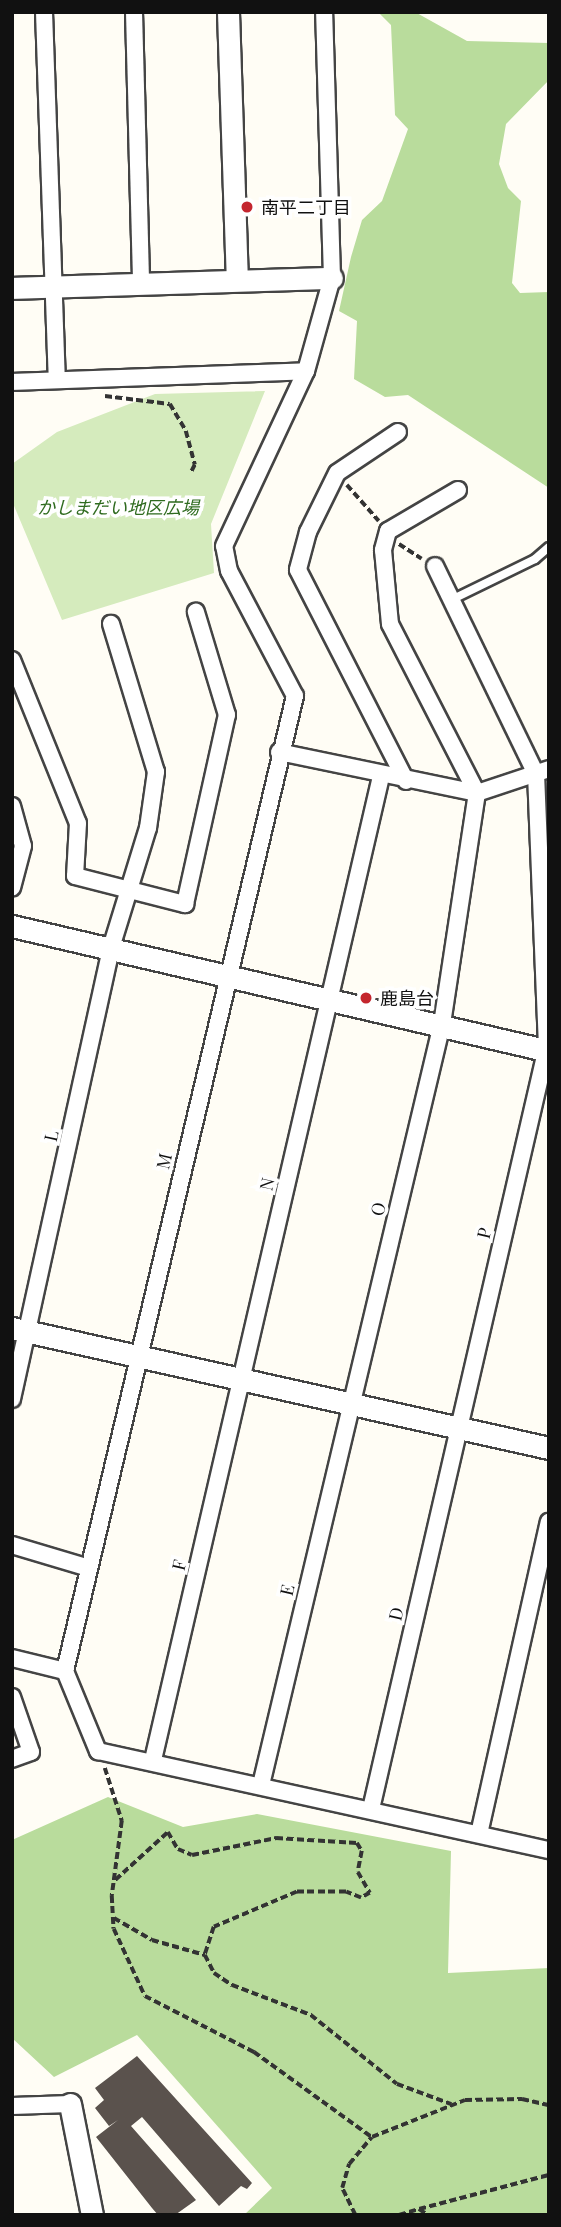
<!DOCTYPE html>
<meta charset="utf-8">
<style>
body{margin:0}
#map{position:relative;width:561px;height:2227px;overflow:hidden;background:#fffdf5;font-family:"Playfair Display","Noto Sans JP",serif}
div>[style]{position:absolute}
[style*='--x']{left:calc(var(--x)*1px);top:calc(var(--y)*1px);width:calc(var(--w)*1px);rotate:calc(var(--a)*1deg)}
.green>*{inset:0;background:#d5ebbd}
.forest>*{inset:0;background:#b9dc9c}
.building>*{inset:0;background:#5a524d}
.path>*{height:3.5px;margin-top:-1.75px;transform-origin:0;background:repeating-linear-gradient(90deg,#333 0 7px,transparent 0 10.5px)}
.roads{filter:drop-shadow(2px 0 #444) drop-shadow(-2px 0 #444) drop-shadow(0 2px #444) drop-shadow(0 -2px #444)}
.service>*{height:8px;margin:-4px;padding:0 4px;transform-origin:4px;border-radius:4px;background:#fff}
.minor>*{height:16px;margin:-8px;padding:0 8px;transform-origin:8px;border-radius:8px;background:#fff}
.tertiary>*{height:21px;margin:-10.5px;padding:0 10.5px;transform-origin:10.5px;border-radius:10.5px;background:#fff}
.dots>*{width:19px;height:19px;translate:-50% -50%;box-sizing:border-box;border:4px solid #fff;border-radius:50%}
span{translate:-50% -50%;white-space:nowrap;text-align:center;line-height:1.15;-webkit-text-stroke:7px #fff;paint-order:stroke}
.poi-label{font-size:18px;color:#111}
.left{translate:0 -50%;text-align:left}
.park-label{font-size:18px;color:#2f6b1f;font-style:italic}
.street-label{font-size:18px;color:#111}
.frame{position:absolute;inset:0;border:14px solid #111;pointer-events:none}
</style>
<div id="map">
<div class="green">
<i style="clip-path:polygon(265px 391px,211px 524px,214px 573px,62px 620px,12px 501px,12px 464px,57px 432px,155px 394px)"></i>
</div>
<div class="forest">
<i style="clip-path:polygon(378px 12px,415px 12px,467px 41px,549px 43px,549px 80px,506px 124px,499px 164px,508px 188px,521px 201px,512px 283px,520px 293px,549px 292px,549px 488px,408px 395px,385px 397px,354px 379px,357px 321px,339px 311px,351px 257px,362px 220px,382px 201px,408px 129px,395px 115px,391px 25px)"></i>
<i style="clip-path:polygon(108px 1797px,183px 1827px,257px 1814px,451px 1851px,448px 1973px,549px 1968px,549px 2215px,244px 2215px,272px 2188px,137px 2035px,54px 2077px,12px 2038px,12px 1840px)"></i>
</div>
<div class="building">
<i style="clip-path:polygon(137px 2056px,252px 2183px,247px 2189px,241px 2186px,219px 2206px,142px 2117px,131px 2126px,196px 2200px,175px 2215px,158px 2215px,152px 2208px,96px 2137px,118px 2120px,109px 2126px,95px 2108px,104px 2100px,95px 2088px)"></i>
</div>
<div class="path">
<i style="--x:105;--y:396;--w:65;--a:7"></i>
<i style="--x:170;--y:404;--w:31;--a:59"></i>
<i style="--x:186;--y:431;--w:35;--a:75"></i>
<i style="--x:195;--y:465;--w:9;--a:117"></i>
<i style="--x:347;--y:485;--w:48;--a:48.4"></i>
<i style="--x:399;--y:544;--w:27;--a:33"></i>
<i style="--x:105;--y:1768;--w:56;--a:72.2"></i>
<i style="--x:122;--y:1821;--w:76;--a:97.6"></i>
<i style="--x:112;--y:1896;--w:33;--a:87"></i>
<i style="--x:114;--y:1929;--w:74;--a:65.2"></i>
<i style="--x:145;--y:1996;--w:123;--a:27.2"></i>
<i style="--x:254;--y:2052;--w:145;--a:35.8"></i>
<i style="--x:372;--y:2137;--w:100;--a:-21.7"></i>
<i style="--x:465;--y:2100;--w:57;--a:-1"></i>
<i style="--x:522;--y:2099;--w:28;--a:13"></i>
<i style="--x:115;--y:1880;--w:72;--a:-42.2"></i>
<i style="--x:168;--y:1832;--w:20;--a:60"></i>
<i style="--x:178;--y:1849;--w:15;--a:23"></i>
<i style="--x:192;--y:1855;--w:86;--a:-11.4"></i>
<i style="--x:276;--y:1838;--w:81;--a:3.5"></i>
<i style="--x:357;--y:1843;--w:9;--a:58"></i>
<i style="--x:362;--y:1851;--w:21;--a:101"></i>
<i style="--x:358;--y:1872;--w:24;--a:60"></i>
<i style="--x:370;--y:1893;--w:10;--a:151"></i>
<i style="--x:361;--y:1898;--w:16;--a:-158"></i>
<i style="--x:346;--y:1892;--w:49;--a:180"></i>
<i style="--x:297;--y:1892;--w:90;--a:157.1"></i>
<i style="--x:214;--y:1927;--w:29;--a:108"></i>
<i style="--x:205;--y:1955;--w:20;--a:63"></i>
<i style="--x:214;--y:1973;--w:22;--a:34"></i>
<i style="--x:232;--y:1985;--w:85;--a:20.8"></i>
<i style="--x:311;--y:2015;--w:110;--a:38.7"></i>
<i style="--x:397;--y:2084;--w:58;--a:20.3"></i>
<i style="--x:114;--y:1918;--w:44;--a:30.1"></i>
<i style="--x:152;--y:1940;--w:55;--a:15.8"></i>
<i style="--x:419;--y:2209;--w:134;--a:-14.7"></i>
<i style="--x:355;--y:2215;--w:30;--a:-116"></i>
<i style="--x:342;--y:2188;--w:25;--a:-74"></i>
<i style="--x:349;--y:2164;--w:35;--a:-50"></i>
<i style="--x:399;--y:2215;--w:21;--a:-17"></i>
<i style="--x:419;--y:2209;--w:11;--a:34"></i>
</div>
<div class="roads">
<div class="service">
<i style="--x:451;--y:600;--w:93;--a:-26"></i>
<i style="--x:535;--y:559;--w:18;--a:-41"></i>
</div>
<div class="minor">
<i style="--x:44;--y:12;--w:368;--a:88"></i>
<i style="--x:134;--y:12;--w:272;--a:88.5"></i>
<i style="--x:12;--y:382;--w:294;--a:-2.1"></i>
<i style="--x:398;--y:432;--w:73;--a:146.1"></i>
<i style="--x:337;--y:473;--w:66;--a:116.2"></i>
<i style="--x:308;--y:532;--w:39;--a:105"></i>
<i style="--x:298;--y:570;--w:237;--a:62.9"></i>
<i style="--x:458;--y:490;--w:81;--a:149.6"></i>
<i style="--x:388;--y:531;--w:20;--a:105"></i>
<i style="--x:383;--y:550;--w:74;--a:84.6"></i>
<i style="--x:390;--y:624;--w:190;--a:62.8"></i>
<i style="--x:12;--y:660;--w:176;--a:68"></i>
<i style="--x:78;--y:823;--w:53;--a:93.2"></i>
<i style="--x:75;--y:876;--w:114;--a:14.3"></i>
<i style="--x:185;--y:904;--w:194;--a:-77.5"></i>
<i style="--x:227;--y:715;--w:108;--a:-106.8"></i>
<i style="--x:279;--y:752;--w:202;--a:11.7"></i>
<i style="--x:477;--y:793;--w:76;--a:-18.4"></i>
<i style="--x:12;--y:806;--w:41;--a:74.6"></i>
<i style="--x:23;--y:846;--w:43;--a:104.7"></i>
<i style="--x:12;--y:1399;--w:462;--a:-77.6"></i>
<i style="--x:111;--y:948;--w:126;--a:-72.9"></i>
<i style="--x:148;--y:828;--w:57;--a:-81.9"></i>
<i style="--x:156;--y:772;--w:155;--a:-106.9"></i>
<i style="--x:12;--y:1545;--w:77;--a:16.6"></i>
<i style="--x:12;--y:1658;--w:55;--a:13.8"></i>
<i style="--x:65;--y:1671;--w:1002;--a:-76.73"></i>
<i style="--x:295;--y:696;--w:141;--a:-117.8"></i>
<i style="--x:229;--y:571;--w:25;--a:-101"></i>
<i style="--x:224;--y:546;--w:193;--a:-64.9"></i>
<i style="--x:306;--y:371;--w:97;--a:-74.4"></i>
<i style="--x:332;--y:278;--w:266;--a:-91.7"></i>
<i style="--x:65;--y:1671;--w:87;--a:67.6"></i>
<i style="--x:98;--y:1751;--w:462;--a:12.4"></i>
<i style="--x:12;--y:1697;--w:58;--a:70.9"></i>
<i style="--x:31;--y:1752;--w:20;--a:160"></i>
<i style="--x:153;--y:1760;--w:1010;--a:-76.95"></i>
<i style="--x:261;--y:1785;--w:782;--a:-76.62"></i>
<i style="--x:442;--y:1024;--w:234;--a:-81.4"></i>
<i style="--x:371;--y:1809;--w:782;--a:-76.99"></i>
<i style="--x:547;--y:1047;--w:273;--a:-92.3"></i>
<i style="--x:536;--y:774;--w:231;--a:-115.9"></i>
<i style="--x:479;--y:1834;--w:320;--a:-77.4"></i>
<i style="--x:12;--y:2106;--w:58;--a:-2"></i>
</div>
<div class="tertiary">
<i style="--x:228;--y:12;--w:268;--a:88.1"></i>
<i style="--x:12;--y:288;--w:320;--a:-1.8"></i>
<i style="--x:12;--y:926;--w:551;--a:13.1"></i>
<i style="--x:12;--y:1328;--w:550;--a:12.6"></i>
<i style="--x:70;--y:2104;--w:113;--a:78.8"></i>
</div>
</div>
<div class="dots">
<i style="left:247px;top:207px;background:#c4262e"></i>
<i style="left:366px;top:998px;background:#c4262e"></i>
</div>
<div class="poi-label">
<span class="left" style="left:261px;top:207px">南平二丁目</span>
<span class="left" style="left:380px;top:998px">鹿島台</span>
</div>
<div class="park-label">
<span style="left:118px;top:507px">かしまだい地区広場</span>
</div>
<div class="street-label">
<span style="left:51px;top:1136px;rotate:-78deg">L</span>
<span style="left:164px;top:1161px;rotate:-77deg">M</span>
<span style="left:267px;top:1184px;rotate:-77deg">N</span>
<span style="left:378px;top:1209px;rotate:-77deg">O</span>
<span style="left:484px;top:1233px;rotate:-77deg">P</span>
<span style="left:179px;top:1565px;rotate:-77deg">F</span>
<span style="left:287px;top:1590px;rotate:-77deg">E</span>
<span style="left:396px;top:1614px;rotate:-77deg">D</span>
</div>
<div class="frame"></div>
</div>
